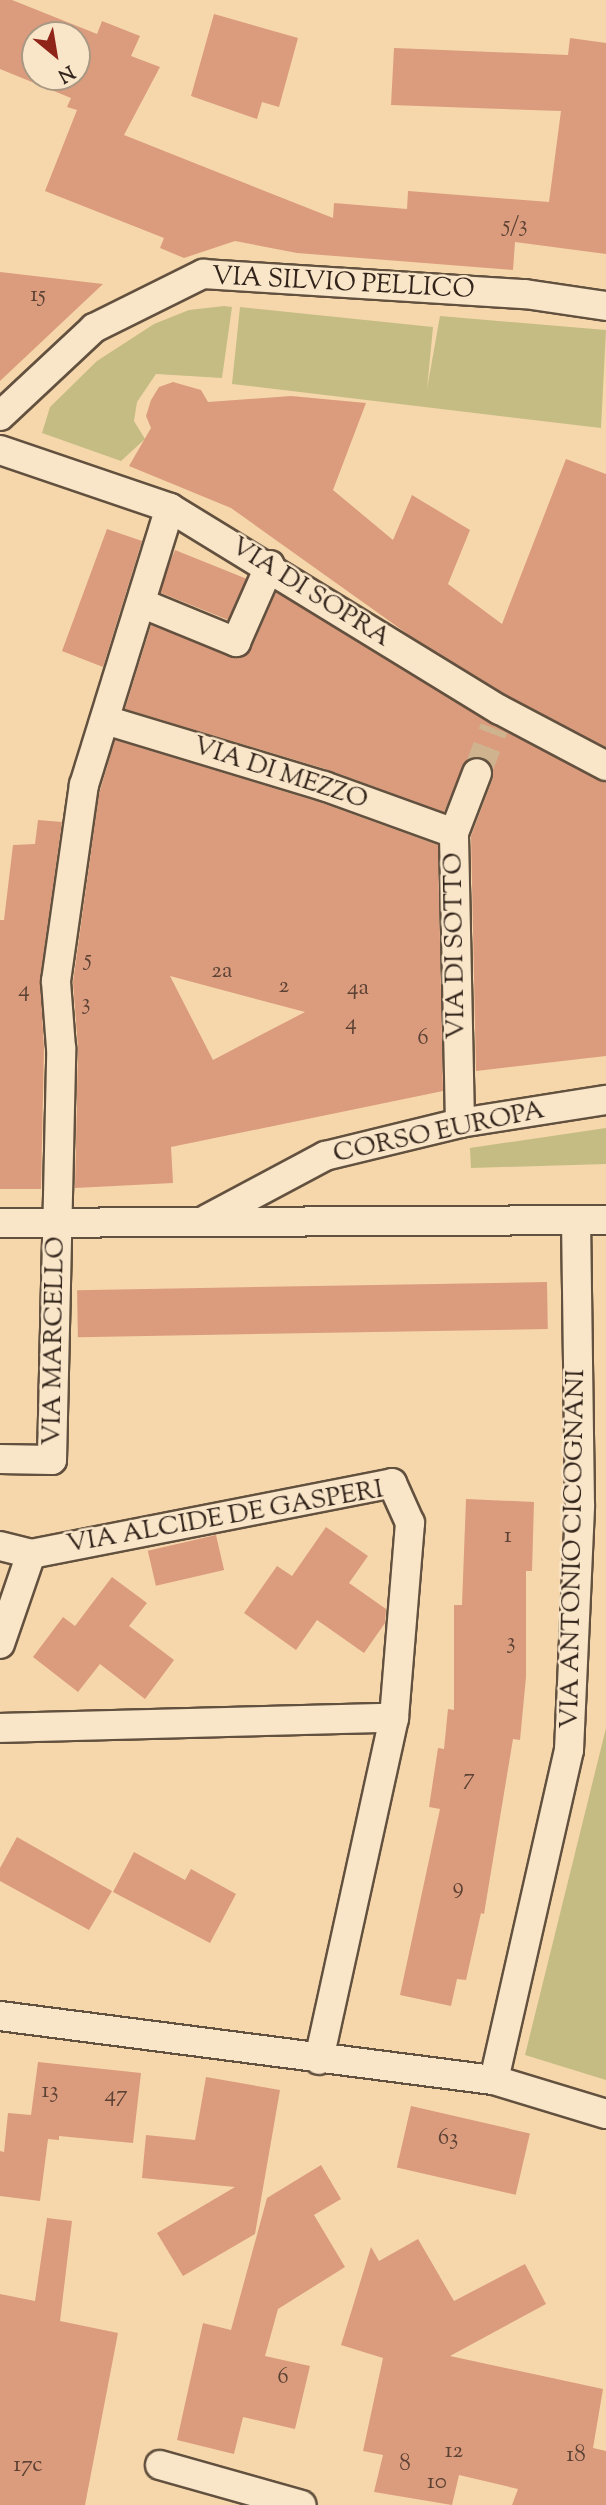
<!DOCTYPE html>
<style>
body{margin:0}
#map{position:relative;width:606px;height:2505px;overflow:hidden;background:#f6d7ab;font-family:"Sorts Mill Goudy",serif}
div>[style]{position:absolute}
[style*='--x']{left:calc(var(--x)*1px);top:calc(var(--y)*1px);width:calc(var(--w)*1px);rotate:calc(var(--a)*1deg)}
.green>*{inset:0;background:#c4bc83}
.building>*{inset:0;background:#db9b7d;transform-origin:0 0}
.minor-tunnel>*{height:28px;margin-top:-14px;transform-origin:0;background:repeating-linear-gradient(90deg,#cfb38e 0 28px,transparent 0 42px)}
.roads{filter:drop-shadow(2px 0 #63513f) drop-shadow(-2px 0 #63513f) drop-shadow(0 2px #63513f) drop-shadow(0 -2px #63513f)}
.minor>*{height:28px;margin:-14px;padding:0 14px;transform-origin:14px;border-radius:14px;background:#f9e5c8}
span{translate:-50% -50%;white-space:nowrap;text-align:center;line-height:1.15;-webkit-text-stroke:5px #f9e5c8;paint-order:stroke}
.number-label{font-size:23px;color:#5c4234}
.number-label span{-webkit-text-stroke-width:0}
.street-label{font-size:26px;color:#32241b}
.north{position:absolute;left:21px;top:21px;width:70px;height:70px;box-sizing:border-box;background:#f9e5c8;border:2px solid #a99883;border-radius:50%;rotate:150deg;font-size:19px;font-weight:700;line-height:28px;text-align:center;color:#32241b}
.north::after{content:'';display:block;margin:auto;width:24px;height:32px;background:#8f2418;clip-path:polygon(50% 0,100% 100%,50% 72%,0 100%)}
</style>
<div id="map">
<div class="green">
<i style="clip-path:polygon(224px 306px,232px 307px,222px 378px,156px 374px,137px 402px,134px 421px,145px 439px,121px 461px,42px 433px,50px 407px,97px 361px,154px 324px,189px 310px)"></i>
<i style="clip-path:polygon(240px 307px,433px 327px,427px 389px,440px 316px,606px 330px,601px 428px,232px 384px)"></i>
<i style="clip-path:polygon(606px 1128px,606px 1164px,471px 1168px,470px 1148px)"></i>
<i style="clip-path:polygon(606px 1728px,606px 2080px,525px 2055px)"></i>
</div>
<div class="building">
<i style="clip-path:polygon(evenodd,0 0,12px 0,97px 34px,102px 21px,140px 36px,131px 56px,160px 67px,124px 135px,333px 218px,334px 203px,407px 209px,408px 191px,549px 202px,561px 111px,391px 105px,394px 48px,568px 55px,570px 38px,606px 43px,606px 254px,515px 242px,513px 270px,297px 253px,235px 241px,184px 258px,160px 248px,164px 238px,45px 191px,77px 110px,67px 107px,71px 98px,0 69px,0 0,35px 35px,77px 35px,77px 77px,35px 77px,35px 35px)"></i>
<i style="clip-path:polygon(214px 14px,298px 38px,279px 107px,262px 102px,257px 119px,191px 96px)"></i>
<i style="clip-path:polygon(0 272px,103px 284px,0 381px)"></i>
<i style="clip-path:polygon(173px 382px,201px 390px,208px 402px,291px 396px,366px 403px,333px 490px,393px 540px,412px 495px,470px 530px,448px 584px,502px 624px,566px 459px,606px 474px,606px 747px,508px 696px,409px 635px,231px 508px,129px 466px,151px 428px,146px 416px,151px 400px,159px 387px)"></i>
<i style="clip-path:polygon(107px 529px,142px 541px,103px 667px,62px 651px)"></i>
<i style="left:175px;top:550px;width:77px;height:45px;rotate:22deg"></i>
<i style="clip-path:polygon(276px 592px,491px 724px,606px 783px,606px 1056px,476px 1071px,471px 836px,493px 778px,490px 763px,484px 758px,466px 761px,444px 812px,329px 770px,125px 709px,151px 625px,239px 658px,251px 649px)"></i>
<i style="clip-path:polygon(evenodd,115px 740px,319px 802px,438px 845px,443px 1091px,171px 1147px,173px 1183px,75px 1188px,78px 1048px,73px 982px,99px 794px,115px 740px,170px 976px,305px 1012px,213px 1060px,170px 976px)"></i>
<i style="clip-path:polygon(38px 820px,62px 822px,40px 979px,44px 1048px,41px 1189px,0 1189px,0 920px,4px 920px,13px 845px,35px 844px)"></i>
<i style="left:547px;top:1282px;width:47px;height:470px;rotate:89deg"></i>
<i style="clip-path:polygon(466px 1499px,534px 1502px,532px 1571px,526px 1571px,526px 1677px,520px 1740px,513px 1739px,484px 1914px,481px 1913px,466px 1980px,457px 1979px,451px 2006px,400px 1995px,440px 1809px,429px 1807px,438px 1748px,444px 1749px,448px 1709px,454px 1710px,454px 1605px,462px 1605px)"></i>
<i style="clip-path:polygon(326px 1527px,368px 1556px,349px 1583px,386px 1609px,385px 1623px,364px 1653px,317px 1620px,296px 1650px,244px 1613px,277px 1566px,292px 1576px)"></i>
<i style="left:216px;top:1535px;width:36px;height:70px;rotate:77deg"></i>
<i style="clip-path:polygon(112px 1577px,147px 1603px,129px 1626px,174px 1660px,145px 1699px,100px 1664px,78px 1692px,33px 1657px,63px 1617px,75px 1626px)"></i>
<i style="clip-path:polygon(17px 1837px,112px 1891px,89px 1930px,0 1881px,0 1868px)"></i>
<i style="clip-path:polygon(134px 1852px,185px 1880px,191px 1869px,236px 1894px,210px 1943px,113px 1892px)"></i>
<i style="clip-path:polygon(38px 2062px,141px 2073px,133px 2143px,59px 2136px,59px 2140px,48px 2139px,40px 2201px,0 2196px,0 2151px,4px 2152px,8px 2113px,31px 2115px)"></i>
<i style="clip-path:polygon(206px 2077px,280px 2090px,255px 2234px,183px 2276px,157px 2233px,235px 2187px,142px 2178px,146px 2135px,195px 2140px)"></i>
<i style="left:411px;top:2106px;width:122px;height:63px;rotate:13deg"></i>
<i style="clip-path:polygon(321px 2165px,341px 2199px,314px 2215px,345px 2267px,278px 2309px,265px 2356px,310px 2366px,295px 2429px,243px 2417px,234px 2454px,177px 2440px,203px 2323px,231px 2330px,267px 2198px)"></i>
<i style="clip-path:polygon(47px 2218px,72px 2221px,60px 2321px,118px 2333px,85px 2505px,0 2505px,0 2294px,35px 2301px)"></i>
<i style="clip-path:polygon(418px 2239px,454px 2301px,525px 2264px,546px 2304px,450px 2356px,603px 2389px,593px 2448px,606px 2451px,606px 2505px,512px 2505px,518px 2489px,459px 2475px,452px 2505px,374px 2492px,383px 2455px,363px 2451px,383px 2358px,341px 2345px,371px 2247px,379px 2261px)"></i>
</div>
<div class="minor-tunnel">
<i style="--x:477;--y:773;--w:48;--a:-69.3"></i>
</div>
<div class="roads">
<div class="minor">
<i style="--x:0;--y:416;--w:129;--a:-43.1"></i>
<i style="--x:94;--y:328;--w:122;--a:-26.4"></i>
<i style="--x:203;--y:274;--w:323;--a:3.6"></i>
<i style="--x:525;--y:294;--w:82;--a:8.4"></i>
<i style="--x:0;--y:450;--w:180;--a:18.8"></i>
<i style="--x:170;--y:508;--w:387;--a:31.5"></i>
<i style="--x:500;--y:710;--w:120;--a:27.8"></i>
<i style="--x:141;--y:603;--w:103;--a:22.3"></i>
<i style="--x:236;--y:642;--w:84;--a:-66.2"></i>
<i style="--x:105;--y:720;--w:229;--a:16.8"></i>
<i style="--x:324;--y:786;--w:138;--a:19.9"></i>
<i style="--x:460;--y:1123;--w:290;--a:-91.2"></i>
<i style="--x:454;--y:833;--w:64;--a:-69"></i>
<i style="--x:207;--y:1219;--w:134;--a:-28.1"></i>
<i style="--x:325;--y:1156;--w:139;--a:-13.7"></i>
<i style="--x:460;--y:1123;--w:148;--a:-9"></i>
<i style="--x:0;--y:1223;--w:606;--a:-0.28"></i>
<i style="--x:0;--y:1459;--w:52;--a:1.1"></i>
<i style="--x:52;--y:1460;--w:412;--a:-88.7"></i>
<i style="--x:61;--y:1048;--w:67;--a:-94.3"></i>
<i style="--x:56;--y:981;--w:198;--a:-81.9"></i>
<i style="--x:84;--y:785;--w:290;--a:-72.8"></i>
<i style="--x:0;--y:1546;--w:32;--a:14"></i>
<i style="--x:0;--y:1644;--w:95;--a:-71"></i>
<i style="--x:31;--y:1554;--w:368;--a:-11.1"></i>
<i style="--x:392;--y:1483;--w:44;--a:65.8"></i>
<i style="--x:410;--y:1523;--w:196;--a:94.7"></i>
<i style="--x:0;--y:1728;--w:394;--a:-1.5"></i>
<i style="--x:394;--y:1718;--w:350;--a:102.4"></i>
<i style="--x:0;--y:2016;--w:498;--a:7.4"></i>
<i style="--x:494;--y:2080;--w:117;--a:16.9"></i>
<i style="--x:494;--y:2080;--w:338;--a:-77.2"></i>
<i style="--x:569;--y:1750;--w:245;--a:-87.4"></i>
<i style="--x:580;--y:1505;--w:285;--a:-90.8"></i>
<i style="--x:160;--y:2465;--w:147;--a:15.8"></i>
</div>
</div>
<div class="number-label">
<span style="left:515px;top:226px">5/3</span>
<span style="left:38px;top:296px">15</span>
<span style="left:88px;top:960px">5</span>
<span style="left:222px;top:972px">2a</span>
<span style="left:284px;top:987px">2</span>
<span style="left:358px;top:989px">4a</span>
<span style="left:24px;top:991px">4</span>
<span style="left:86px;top:1004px">3</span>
<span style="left:351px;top:1024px">4</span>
<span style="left:423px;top:1039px">6</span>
<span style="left:508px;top:1537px">1</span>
<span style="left:511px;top:1643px">3</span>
<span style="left:469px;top:1779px">7</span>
<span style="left:458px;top:1888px">9</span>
<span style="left:50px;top:2092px">13</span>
<span style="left:116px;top:2096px">47</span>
<span style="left:448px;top:2139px">63</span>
<span style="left:283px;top:2378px">6</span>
<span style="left:454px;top:2452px">12</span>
<span style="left:576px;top:2456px">18</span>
<span style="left:405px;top:2465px">8</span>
<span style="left:28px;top:2466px">17c</span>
<span style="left:437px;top:2483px">10</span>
</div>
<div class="street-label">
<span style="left:343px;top:284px;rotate:3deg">VIA SILVIO PELLICO</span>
<span style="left:310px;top:593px;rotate:32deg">VIA DI SOPRA</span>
<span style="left:280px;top:774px;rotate:18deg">VIA DI MEZZO</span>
<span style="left:456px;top:946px;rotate:-91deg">VIA DI SOTTO</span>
<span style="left:439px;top:1133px;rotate:-12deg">CORSO EUROPA</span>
<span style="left:55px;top:1341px;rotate:-89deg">VIA MARCELLO</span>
<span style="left:225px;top:1518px;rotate:-10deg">VIA ALCIDE DE GASPERI</span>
<span style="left:574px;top:1549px;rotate:-89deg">VIA ANTONIO CICOGNANI</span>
</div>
<div class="north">N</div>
</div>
